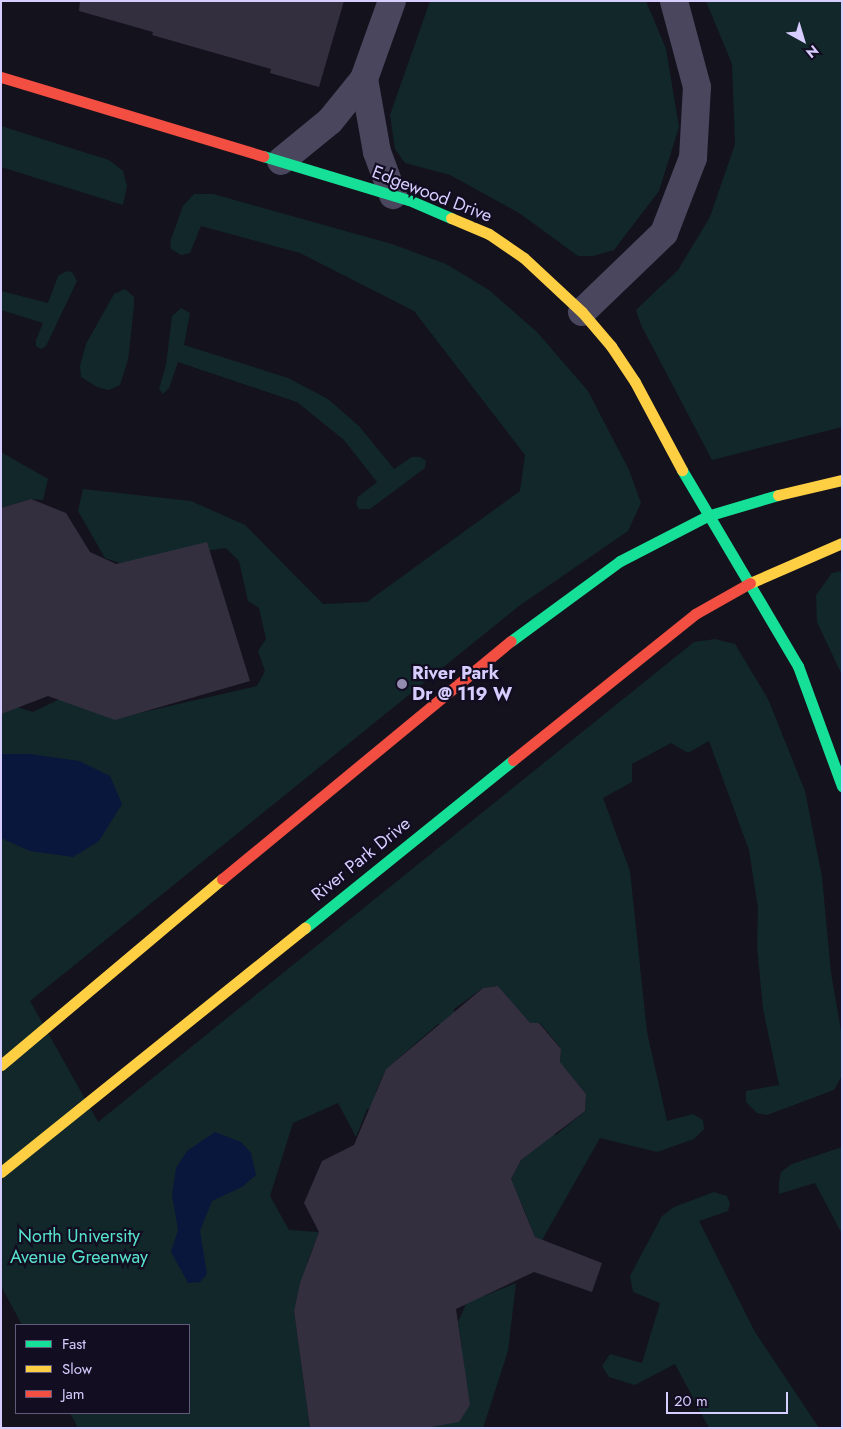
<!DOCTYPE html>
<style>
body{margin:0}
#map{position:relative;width:843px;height:1429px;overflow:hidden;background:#14121d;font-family:Jost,sans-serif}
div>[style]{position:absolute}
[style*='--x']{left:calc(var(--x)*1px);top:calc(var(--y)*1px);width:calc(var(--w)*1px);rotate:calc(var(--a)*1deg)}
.green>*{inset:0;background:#11272a}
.water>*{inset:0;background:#09173c}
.building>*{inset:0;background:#332f3f}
.street>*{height:28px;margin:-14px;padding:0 14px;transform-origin:14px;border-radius:14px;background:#49465e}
.fast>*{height:11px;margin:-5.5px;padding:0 5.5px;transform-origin:5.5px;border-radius:5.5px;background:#16e098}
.slow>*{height:11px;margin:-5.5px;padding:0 5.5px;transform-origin:5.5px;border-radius:5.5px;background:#ffcf43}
.jam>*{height:11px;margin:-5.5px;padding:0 5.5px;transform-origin:5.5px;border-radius:5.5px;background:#f24e42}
.dots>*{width:14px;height:14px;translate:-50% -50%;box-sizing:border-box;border:2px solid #120d21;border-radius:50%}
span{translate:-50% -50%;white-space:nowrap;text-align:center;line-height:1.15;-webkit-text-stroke:4.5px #120d21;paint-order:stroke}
.street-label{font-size:18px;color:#d7cdff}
.poi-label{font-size:18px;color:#d7cdff;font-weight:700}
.left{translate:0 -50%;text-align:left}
.park-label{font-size:18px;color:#56e2cc}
.frame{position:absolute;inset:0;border:2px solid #d7cdff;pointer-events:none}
.legend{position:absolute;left:15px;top:1324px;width:175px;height:90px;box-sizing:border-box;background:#120d21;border:1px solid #615a7a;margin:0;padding:6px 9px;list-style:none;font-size:15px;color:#d7cdff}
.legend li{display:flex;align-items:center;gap:10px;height:25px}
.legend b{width:25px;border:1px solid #615a7a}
.north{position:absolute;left:778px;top:15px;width:50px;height:50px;-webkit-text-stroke:4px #120d21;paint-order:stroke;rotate:141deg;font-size:14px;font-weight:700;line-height:20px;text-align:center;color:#d7cdff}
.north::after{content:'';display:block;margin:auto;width:18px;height:22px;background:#d7cdff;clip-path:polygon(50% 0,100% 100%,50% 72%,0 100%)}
.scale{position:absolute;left:666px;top:1392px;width:122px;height:22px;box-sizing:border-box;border:2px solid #d7cdff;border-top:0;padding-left:6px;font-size:15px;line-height:18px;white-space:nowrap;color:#d7cdff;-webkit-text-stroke:4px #120d21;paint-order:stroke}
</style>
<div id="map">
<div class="green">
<i style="clip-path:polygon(430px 1px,646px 1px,666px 49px,679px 127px,659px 191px,614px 250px,593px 256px,578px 256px,519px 213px,450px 175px,405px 163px,395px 149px,390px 115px)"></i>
<i style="clip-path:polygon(706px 1px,842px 1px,842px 427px,712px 460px,641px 325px,636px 310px,678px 270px,710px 217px,735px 144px,732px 64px)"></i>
<i style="clip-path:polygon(1px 126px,109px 160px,123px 171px,127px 186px,123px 205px,1px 167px)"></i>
<i style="clip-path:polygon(194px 194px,213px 194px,392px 244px,446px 264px,489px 290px,537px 332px,588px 391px,629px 470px,641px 503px,628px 531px,519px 606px,30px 1001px,98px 1122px,694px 642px,715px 639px,735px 644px,768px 699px,805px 791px,822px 877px,831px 973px,842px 1036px,842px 1076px,834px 1090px,767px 1115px,757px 1113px,746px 1102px,746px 1091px,779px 1085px,763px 1009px,757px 947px,758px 908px,749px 850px,709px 741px,688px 753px,671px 743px,632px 764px,632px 782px,603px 798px,630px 871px,647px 1032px,667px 1121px,693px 1114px,703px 1120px,704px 1129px,694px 1139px,657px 1152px,600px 1138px,542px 1240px,535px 1237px,521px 1202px,503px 1195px,521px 1160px,539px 1146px,542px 1131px,556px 1135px,585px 1111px,586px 1094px,560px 1062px,561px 1048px,540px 1023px,529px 1023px,498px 986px,483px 988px,454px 1009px,455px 1025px,438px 1024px,386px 1069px,376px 1091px,382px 1105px,367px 1109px,356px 1137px,338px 1103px,293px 1123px,270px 1196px,289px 1230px,319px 1232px,307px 1263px,316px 1276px,300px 1284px,294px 1311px,310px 1428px,78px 1428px,70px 1413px,189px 1413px,189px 1325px,22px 1325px,1px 1286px,1px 702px,33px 712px,68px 695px,135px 714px,257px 686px,265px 671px,258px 651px,266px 639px,259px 608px,248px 601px,239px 561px,226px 548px,120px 563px,105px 558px,78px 511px,83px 489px,191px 501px,245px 525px,323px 604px,367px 602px,520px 491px,525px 455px,414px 311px,300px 253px,201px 226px,190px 253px,181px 255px,171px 249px,170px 242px,183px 206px)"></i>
<i style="clip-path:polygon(66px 271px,72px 272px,77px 281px,46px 346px,41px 349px,36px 346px,36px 340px,43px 323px,1px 310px,1px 291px,48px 303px,58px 276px)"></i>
<i style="clip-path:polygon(125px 289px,134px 297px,134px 306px,128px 360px,120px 385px,109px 390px,97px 387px,81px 377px,80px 366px,86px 344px,114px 294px)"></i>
<i style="clip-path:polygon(181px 308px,190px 313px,184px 345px,288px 378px,328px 399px,359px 426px,394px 469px,412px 457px,420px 457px,426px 461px,425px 468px,370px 509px,359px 509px,356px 504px,358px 497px,377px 482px,344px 440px,297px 402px,178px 362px,169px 388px,163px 394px,159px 389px,166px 365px,172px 316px)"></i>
<i style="clip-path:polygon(1px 452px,48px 479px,43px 500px,31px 499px,1px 508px)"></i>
<i style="clip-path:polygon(842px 571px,842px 675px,817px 622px,816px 595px,832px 573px)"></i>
<i style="clip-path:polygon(842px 1147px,842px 1234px,815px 1183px,779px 1194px,779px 1182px,781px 1172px,792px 1164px)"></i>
<i style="clip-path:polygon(714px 1192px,727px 1196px,730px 1204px,728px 1211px,699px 1221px,755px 1332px,819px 1428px,709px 1428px,675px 1364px,635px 1385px,609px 1377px,602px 1366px,610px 1354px,642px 1363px,660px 1303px,633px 1292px,630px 1276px,662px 1216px,674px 1207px)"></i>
<i style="clip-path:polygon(516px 1283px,508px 1351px,483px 1428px,425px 1428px,452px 1363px,462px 1349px,458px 1322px,472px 1291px,484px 1296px)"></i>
</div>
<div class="water">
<i style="clip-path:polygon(1px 754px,30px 754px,79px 761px,110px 776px,122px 804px,99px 841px,73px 857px,30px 851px,1px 838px)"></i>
<i style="clip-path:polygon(215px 1132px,241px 1142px,251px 1153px,256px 1175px,242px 1187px,212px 1201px,200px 1231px,207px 1274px,200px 1282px,188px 1283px,171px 1252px,178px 1230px,172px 1195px,176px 1168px,187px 1151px)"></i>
</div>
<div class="building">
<i style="clip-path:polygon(80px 1px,344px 1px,319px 87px,270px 73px,271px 69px,152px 35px,153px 32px,79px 11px)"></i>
<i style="clip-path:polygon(31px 499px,66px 513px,90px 552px,116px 564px,207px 542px,250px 681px,115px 720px,48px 696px,1px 714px,1px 508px)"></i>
<i style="clip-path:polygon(498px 986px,530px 1023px,539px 1023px,561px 1049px,560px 1062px,586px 1094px,585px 1111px,521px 1160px,511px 1179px,535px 1237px,602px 1263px,592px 1292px,534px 1272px,456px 1309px,470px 1405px,459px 1422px,425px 1428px,310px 1428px,294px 1311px,300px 1283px,319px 1232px,304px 1203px,322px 1161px,354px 1145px,386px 1069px,483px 988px)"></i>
</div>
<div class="street">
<i style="--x:364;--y:79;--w:74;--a:79.9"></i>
<i style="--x:377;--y:152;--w:46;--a:69.6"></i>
<i style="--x:281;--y:161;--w:63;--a:-39.2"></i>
<i style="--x:330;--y:121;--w:54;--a:-51"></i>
<i style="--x:364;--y:79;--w:83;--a:-70.3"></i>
<i style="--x:582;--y:312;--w:114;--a:-43.9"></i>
<i style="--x:664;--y:233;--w:80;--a:-68.9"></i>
<i style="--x:693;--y:158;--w:71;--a:-86.8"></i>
<i style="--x:697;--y:87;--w:89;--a:-105"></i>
</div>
<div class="fast">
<i style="--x:263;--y:156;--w:152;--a:16.8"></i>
<i style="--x:409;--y:200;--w:46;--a:23.2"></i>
<i style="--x:682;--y:470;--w:228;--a:59.4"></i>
<i style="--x:798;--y:666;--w:128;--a:69.9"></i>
<i style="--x:511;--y:641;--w:135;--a:-36.3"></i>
<i style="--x:620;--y:561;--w:98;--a:-27.3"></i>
<i style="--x:707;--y:516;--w:74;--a:-16.5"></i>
<i style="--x:305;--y:928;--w:267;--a:-38.9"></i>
</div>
<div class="slow">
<i style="--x:451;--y:218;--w:41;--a:22.8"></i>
<i style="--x:489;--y:234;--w:42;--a:34.4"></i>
<i style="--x:524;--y:258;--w:79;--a:43"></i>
<i style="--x:582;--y:312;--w:45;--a:49.5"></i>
<i style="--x:611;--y:346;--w:43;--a:56.3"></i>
<i style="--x:635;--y:382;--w:100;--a:61.9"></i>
<i style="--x:778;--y:495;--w:66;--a:-13.2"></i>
<i style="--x:750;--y:583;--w:100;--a:-23.5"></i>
<i style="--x:1;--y:1065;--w:289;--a:-40.1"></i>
<i style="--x:1;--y:1172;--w:390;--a:-38.8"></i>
</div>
<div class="jam">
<i style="--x:1;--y:77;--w:274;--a:16.8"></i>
<i style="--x:513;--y:760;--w:233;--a:-38.7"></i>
<i style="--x:695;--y:614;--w:63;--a:-29.4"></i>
<i style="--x:222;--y:879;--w:374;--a:-39.5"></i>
</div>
<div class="dots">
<i style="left:402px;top:684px;background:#938cb0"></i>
</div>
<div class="street-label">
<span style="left:432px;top:194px;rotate:21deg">Edgewood Drive</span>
<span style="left:361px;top:859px;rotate:-39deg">River Park Drive</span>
</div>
<div class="poi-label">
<span class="left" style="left:412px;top:684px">River Park<br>Dr @ 119 W</span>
</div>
<div class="park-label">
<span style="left:79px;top:1247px">North University<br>Avenue Greenway</span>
</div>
<div class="frame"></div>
<ul class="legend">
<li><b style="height:6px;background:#16e098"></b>Fast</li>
<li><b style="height:6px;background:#ffcf43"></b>Slow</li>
<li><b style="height:6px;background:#f24e42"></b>Jam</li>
</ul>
<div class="north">N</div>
<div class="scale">20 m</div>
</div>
